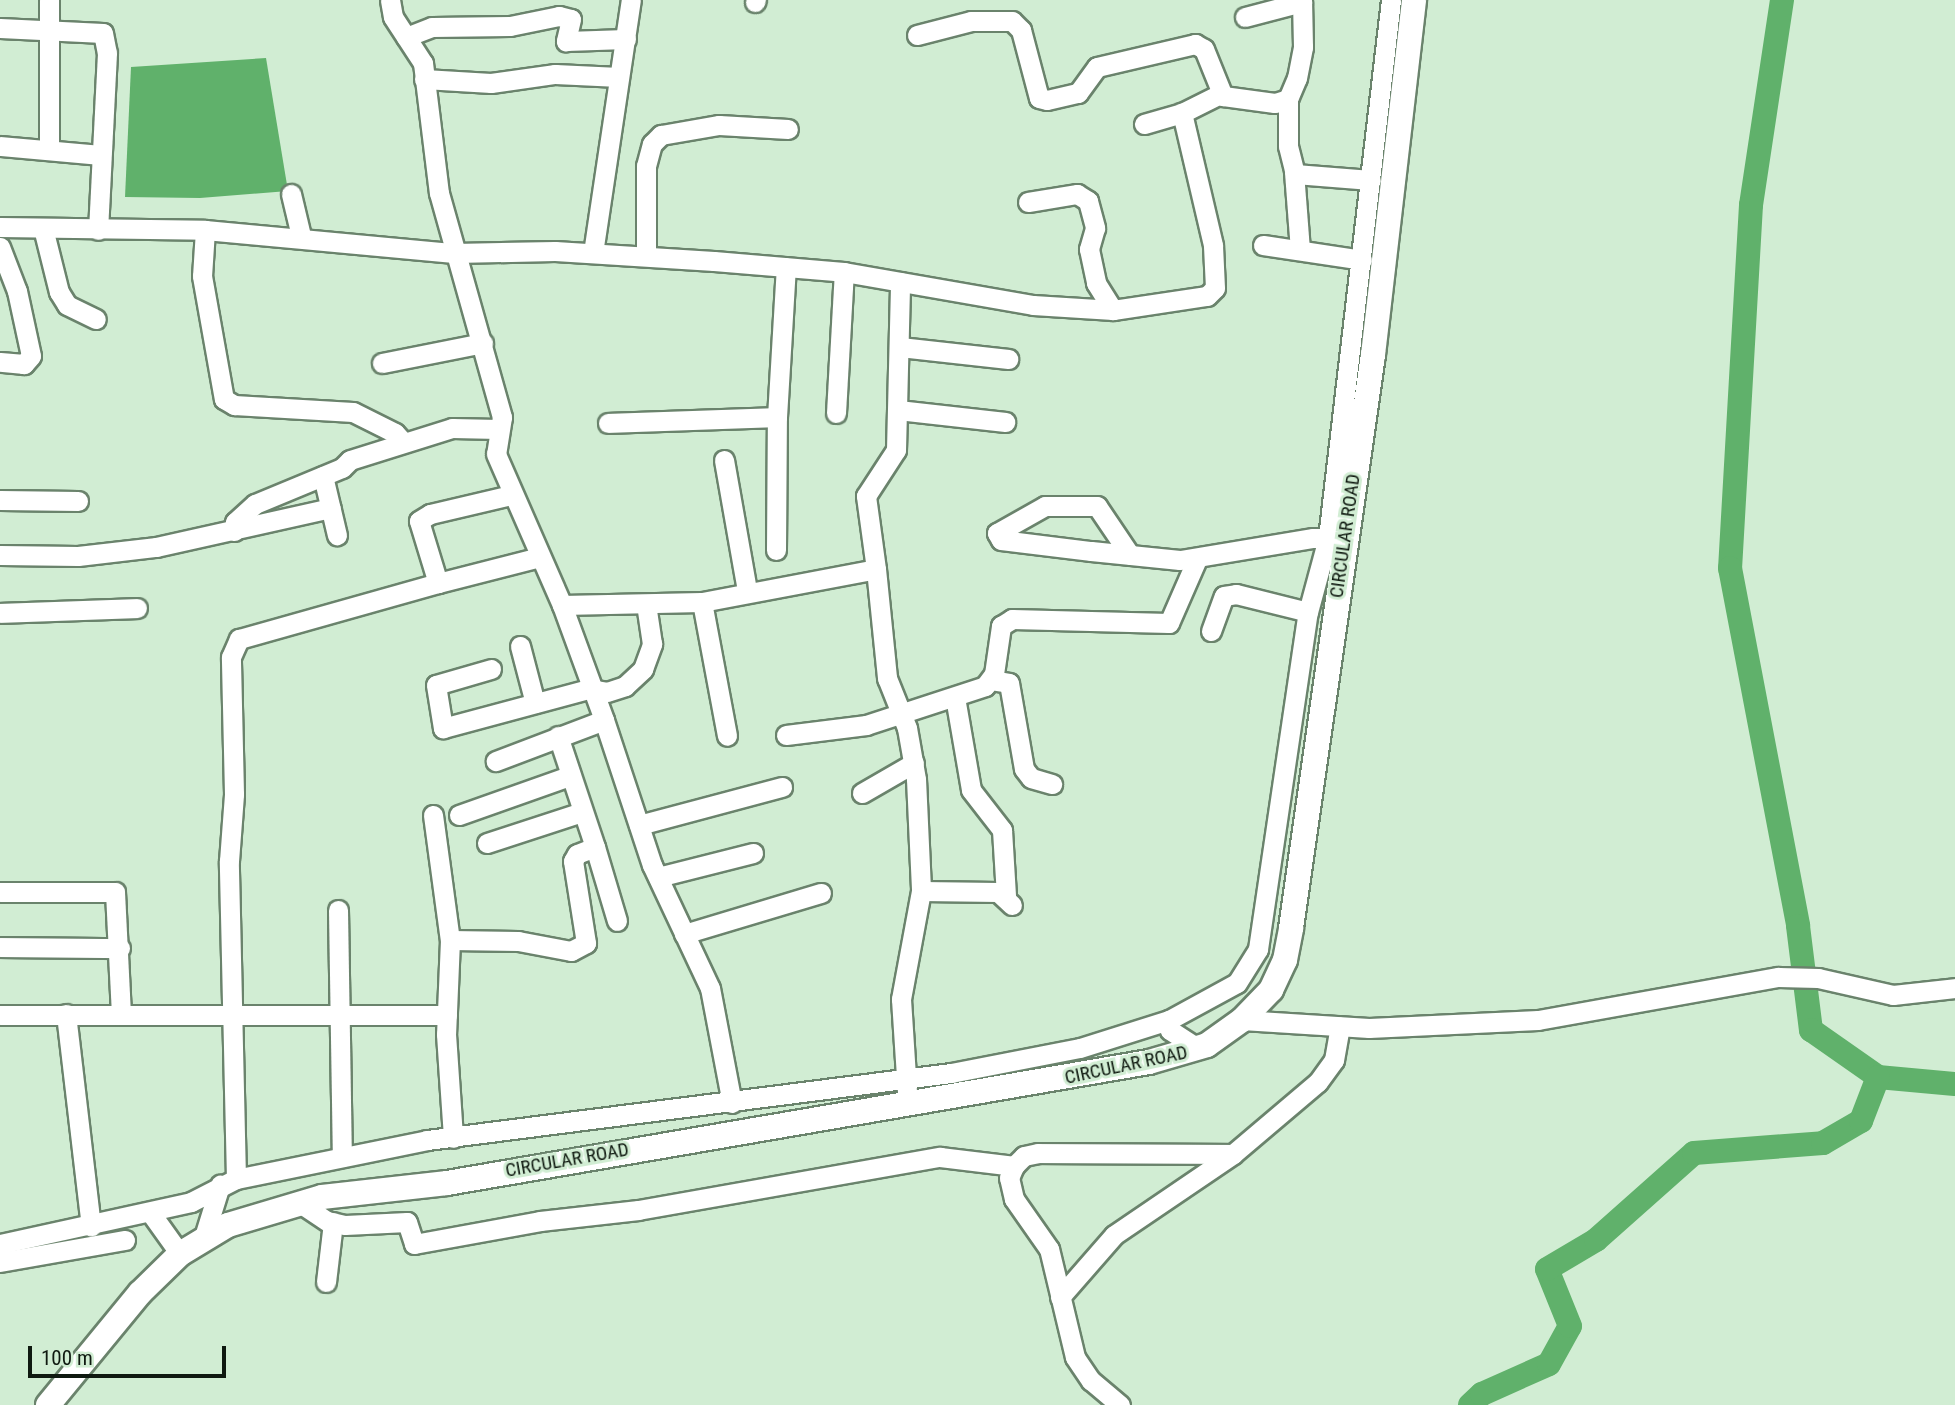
<!DOCTYPE html>
<style>
body{margin:0}
#map{position:relative;width:1955px;height:1405px;overflow:hidden;background:#d1edd3;font-family:"Roboto Condensed",sans-serif}
div>[style]{position:absolute}
[style*='--x']{left:calc(var(--x)*1px);top:calc(var(--y)*1px);width:calc(var(--w)*1px);rotate:calc(var(--a)*1deg)}
.water>*{inset:0;background:#60b16b}
.river>*{height:24px;margin:-12px;padding:0 12px;transform-origin:12px;border-radius:12px;background:#60b16b}
.roads{filter:drop-shadow(2px 0 #6a836c) drop-shadow(-2px 0 #6a836c) drop-shadow(0 2px #6a836c) drop-shadow(0 -2px #6a836c)}
.minor>*{height:19px;margin:-9.5px;padding:0 9.5px;transform-origin:9.5px;border-radius:9.5px;background:#fff}
.major>*{height:24px;margin:-12px;padding:0 12px;transform-origin:12px;border-radius:12px;background:#fff}
span{translate:-50% -50%;white-space:nowrap;text-align:center;line-height:1.15;-webkit-text-stroke:6px #d1edd3;paint-order:stroke}
.street-label{font-size:19px;color:#0f1910}
.scale{position:absolute;left:28px;top:1346px;width:198px;height:32px;box-sizing:border-box;border:4px solid #0f1910;border-top:0;padding-left:9px;font-size:21px;line-height:24px;white-space:nowrap;color:#0f1910;-webkit-text-stroke:5px #d1edd3;paint-order:stroke}
</style>
<div id="map">
<div class="water">
<i style="clip-path:polygon(266px 58px,288px 191px,200px 198px,125px 197px,131px 67px)"></i>
</div>
<div class="river">
<i style="--x:1782;--y:0;--w:207;--a:98.6"></i>
<i style="--x:1751;--y:205;--w:364;--a:93.3"></i>
<i style="--x:1730;--y:568;--w:364;--a:79.2"></i>
<i style="--x:1798;--y:926;--w:105;--a:82.9"></i>
<i style="--x:1811;--y:1030;--w:82;--a:35"></i>
<i style="--x:1878;--y:1077;--w:77;--a:5.2"></i>
<i style="--x:1470;--y:1405;--w:16;--a:-43"></i>
<i style="--x:1482;--y:1394;--w:73;--a:-24.1"></i>
<i style="--x:1549;--y:1364;--w:43;--a:-61.1"></i>
<i style="--x:1570;--y:1326;--w:61;--a:-112"></i>
<i style="--x:1547;--y:1269;--w:57;--a:-30.6"></i>
<i style="--x:1596;--y:1240;--w:131;--a:-41.6"></i>
<i style="--x:1694;--y:1153;--w:129;--a:-4.4"></i>
<i style="--x:1823;--y:1143;--w:44;--a:-30.1"></i>
<i style="--x:1861;--y:1121;--w:47;--a:-68.9"></i>
</div>
<div class="roads">
<div class="minor">
<i style="--x:49;--y:0;--w:150;--a:90"></i>
<i style="--x:390;--y:0;--w:17;--a:80"></i>
<i style="--x:393;--y:17;--w:55;--a:56.9"></i>
<i style="--x:423;--y:63;--w:131;--a:83"></i>
<i style="--x:439;--y:193;--w:233;--a:74.3"></i>
<i style="--x:502;--y:417;--w:37;--a:99"></i>
<i style="--x:496;--y:454;--w:165;--a:66.4"></i>
<i style="--x:562;--y:605;--w:122;--a:69.9"></i>
<i style="--x:604;--y:720;--w:116;--a:159.2"></i>
<i style="--x:755;--y:2;--w:2;--a:-63"></i>
<i style="--x:1245;--y:17;--w:59;--a:-14.7"></i>
<i style="--x:0;--y:28;--w:103;--a:2.8"></i>
<i style="--x:103;--y:33;--w:20;--a:79"></i>
<i style="--x:107;--y:53;--w:177;--a:92.9"></i>
<i style="--x:917;--y:35;--w:56;--a:-14.5"></i>
<i style="--x:971;--y:21;--w:41;--a:0"></i>
<i style="--x:1012;--y:21;--w:13;--a:45"></i>
<i style="--x:1021;--y:30;--w:70;--a:75.2"></i>
<i style="--x:1039;--y:98;--w:8;--a:14"></i>
<i style="--x:1047;--y:100;--w:32;--a:-13"></i>
<i style="--x:1078;--y:93;--w:32;--a:-54"></i>
<i style="--x:1097;--y:67;--w:101;--a:-13.2"></i>
<i style="--x:1195;--y:44;--w:10;--a:29"></i>
<i style="--x:1204;--y:49;--w:51;--a:68"></i>
<i style="--x:1223;--y:96;--w:52;--a:7.7"></i>
<i style="--x:1275;--y:103;--w:14;--a:-17"></i>
<i style="--x:1288;--y:99;--w:23;--a:-67"></i>
<i style="--x:1297;--y:78;--w:32;--a:-79"></i>
<i style="--x:1303;--y:47;--w:47;--a:-91.2"></i>
<i style="--x:406;--y:37;--w:28;--a:-21"></i>
<i style="--x:432;--y:27;--w:78;--a:-0.7"></i>
<i style="--x:510;--y:26;--w:50;--a:-11.5"></i>
<i style="--x:559;--y:16;--w:12;--a:14"></i>
<i style="--x:571;--y:19;--w:23;--a:103"></i>
<i style="--x:566;--y:41;--w:60;--a:-1.9"></i>
<i style="--x:424;--y:79;--w:67;--a:3.4"></i>
<i style="--x:491;--y:83;--w:65;--a:-8"></i>
<i style="--x:555;--y:74;--w:64;--a:2.7"></i>
<i style="--x:1288;--y:99;--w:47;--a:90"></i>
<i style="--x:1288;--y:146;--w:29;--a:76"></i>
<i style="--x:1295;--y:174;--w:76;--a:4.5"></i>
<i style="--x:1144;--y:124;--w:40;--a:-16"></i>
<i style="--x:1182;--y:113;--w:42;--a:-26.6"></i>
<i style="--x:0;--y:146;--w:100;--a:5.1"></i>
<i style="--x:1294;--y:172;--w:78;--a:85.6"></i>
<i style="--x:291;--y:194;--w:43;--a:76.6"></i>
<i style="--x:1028;--y:202;--w:50;--a:-9.3"></i>
<i style="--x:1077;--y:194;--w:13;--a:32"></i>
<i style="--x:1088;--y:201;--w:28;--a:75"></i>
<i style="--x:1095;--y:228;--w:22;--a:106"></i>
<i style="--x:1089;--y:249;--w:35;--a:78"></i>
<i style="--x:1096;--y:283;--w:32;--a:58"></i>
<i style="--x:0;--y:227;--w:205;--a:0.8"></i>
<i style="--x:205;--y:230;--w:250;--a:5.3"></i>
<i style="--x:454;--y:253;--w:101;--a:-1.1"></i>
<i style="--x:555;--y:251;--w:159;--a:3.6"></i>
<i style="--x:714;--y:261;--w:130;--a:4.8"></i>
<i style="--x:844;--y:272;--w:192;--a:9.9"></i>
<i style="--x:1033;--y:305;--w:80;--a:3.6"></i>
<i style="--x:1113;--y:310;--w:95;--a:-8.5"></i>
<i style="--x:1207;--y:296;--w:11;--a:-45"></i>
<i style="--x:1215;--y:288;--w:43;--a:-92.7"></i>
<i style="--x:1213;--y:245;--w:136;--a:-103.2"></i>
<i style="--x:43;--y:228;--w:66;--a:76"></i>
<i style="--x:59;--y:292;--w:15;--a:58"></i>
<i style="--x:67;--y:305;--w:32;--a:26"></i>
<i style="--x:205;--y:230;--w:46;--a:93.7"></i>
<i style="--x:202;--y:276;--w:125;--a:79.9"></i>
<i style="--x:224;--y:399;--w:12;--a:31"></i>
<i style="--x:234;--y:405;--w:119;--a:3.4"></i>
<i style="--x:353;--y:412;--w:47;--a:26.6"></i>
<i style="--x:395;--y:433;--w:12;--a:48"></i>
<i style="--x:1263;--y:245;--w:100;--a:8.6"></i>
<i style="--x:0;--y:247;--w:47;--a:68.9"></i>
<i style="--x:17;--y:291;--w:66;--a:77.8"></i>
<i style="--x:31;--y:356;--w:11;--a:131"></i>
<i style="--x:24;--y:364;--w:24;--a:-175"></i>
<i style="--x:593;--y:253;--w:256;--a:-81.5"></i>
<i style="--x:646;--y:256;--w:90;--a:-90"></i>
<i style="--x:646;--y:166;--w:23;--a:-75"></i>
<i style="--x:652;--y:144;--w:13;--a:-45"></i>
<i style="--x:661;--y:135;--w:59;--a:-9.8"></i>
<i style="--x:719;--y:125;--w:69;--a:3.3"></i>
<i style="--x:900;--y:347;--w:109;--a:6.3"></i>
<i style="--x:382;--y:363;--w:103;--a:-11.2"></i>
<i style="--x:898;--y:410;--w:108;--a:6.4"></i>
<i style="--x:836;--y:413;--w:141;--a:-86.8"></i>
<i style="--x:608;--y:423;--w:169;--a:-2"></i>
<i style="--x:724;--y:460;--w:133;--a:80"></i>
<i style="--x:323;--y:476;--w:61;--a:76.7"></i>
<i style="--x:511;--y:495;--w:83;--a:166.8"></i>
<i style="--x:430;--y:514;--w:13;--a:148"></i>
<i style="--x:419;--y:521;--w:65;--a:73"></i>
<i style="--x:438;--y:583;--w:105;--a:-14.3"></i>
<i style="--x:0;--y:500;--w:78;--a:0.7"></i>
<i style="--x:234;--y:531;--w:9;--a:-84"></i>
<i style="--x:235;--y:522;--w:27;--a:-42"></i>
<i style="--x:255;--y:504;--w:94;--a:-22.5"></i>
<i style="--x:342;--y:468;--w:11;--a:-45"></i>
<i style="--x:350;--y:460;--w:107;--a:-17.4"></i>
<i style="--x:452;--y:428;--w:47;--a:1.2"></i>
<i style="--x:776;--y:550;--w:133;--a:-89.6"></i>
<i style="--x:777;--y:417;--w:150;--a:-86.6"></i>
<i style="--x:0;--y:555;--w:78;--a:0.7"></i>
<i style="--x:78;--y:556;--w:79;--a:-6.6"></i>
<i style="--x:156;--y:547;--w:179;--a:-12.6"></i>
<i style="--x:1130;--y:555;--w:59;--a:-124"></i>
<i style="--x:1097;--y:506;--w:52;--a:180"></i>
<i style="--x:1045;--y:506;--w:55;--a:150.6"></i>
<i style="--x:997;--y:533;--w:8;--a:60"></i>
<i style="--x:1001;--y:540;--w:91;--a:7"></i>
<i style="--x:1091;--y:551;--w:89;--a:5.8"></i>
<i style="--x:1180;--y:560;--w:135;--a:-9.4"></i>
<i style="--x:1313;--y:538;--w:26;--a:0"></i>
<i style="--x:876;--y:569;--w:110;--a:84.2"></i>
<i style="--x:887;--y:678;--w:54;--a:68.2"></i>
<i style="--x:907;--y:728;--w:52;--a:80"></i>
<i style="--x:916;--y:779;--w:112;--a:87.4"></i>
<i style="--x:921;--y:891;--w:110;--a:100.5"></i>
<i style="--x:901;--y:999;--w:93;--a:86.3"></i>
<i style="--x:702;--y:602;--w:136;--a:79.4"></i>
<i style="--x:562;--y:605;--w:140;--a:-1.2"></i>
<i style="--x:702;--y:602;--w:177;--a:-10.7"></i>
<i style="--x:876;--y:569;--w:74;--a:-97.8"></i>
<i style="--x:866;--y:496;--w:55;--a:-56.9"></i>
<i style="--x:896;--y:450;--w:168;--a:-88.6"></i>
<i style="--x:0;--y:613;--w:137;--a:-2.1"></i>
<i style="--x:1211;--y:631;--w:37;--a:-70"></i>
<i style="--x:1224;--y:596;--w:12;--a:-9"></i>
<i style="--x:1236;--y:594;--w:74;--a:14"></i>
<i style="--x:520;--y:646;--w:59;--a:75.3"></i>
<i style="--x:491;--y:669;--w:57;--a:163.8"></i>
<i style="--x:436;--y:685;--w:44;--a:80.8"></i>
<i style="--x:443;--y:728;--w:151;--a:-15"></i>
<i style="--x:589;--y:689;--w:18;--a:9"></i>
<i style="--x:607;--y:692;--w:19;--a:-18"></i>
<i style="--x:625;--y:686;--w:25;--a:-43"></i>
<i style="--x:643;--y:669;--w:27;--a:-70"></i>
<i style="--x:652;--y:644;--w:40;--a:-98.5"></i>
<i style="--x:991;--y:680;--w:18;--a:9"></i>
<i style="--x:1009;--y:683;--w:87;--a:80.1"></i>
<i style="--x:1024;--y:769;--w:11;--a:52"></i>
<i style="--x:1031;--y:778;--w:22;--a:16"></i>
<i style="--x:955;--y:697;--w:94;--a:80.2"></i>
<i style="--x:971;--y:790;--w:51;--a:52.2"></i>
<i style="--x:1002;--y:830;--w:66;--a:86.5"></i>
<i style="--x:604;--y:720;--w:153;--a:71.7"></i>
<i style="--x:652;--y:865;--w:136;--a:64.8"></i>
<i style="--x:710;--y:988;--w:117;--a:79.2"></i>
<i style="--x:786;--y:735;--w:81;--a:-7.1"></i>
<i style="--x:866;--y:725;--w:125;--a:-18.1"></i>
<i style="--x:985;--y:686;--w:15;--a:-53"></i>
<i style="--x:994;--y:674;--w:49;--a:-81.7"></i>
<i style="--x:1001;--y:626;--w:13;--a:-32"></i>
<i style="--x:1012;--y:619;--w:157;--a:1.5"></i>
<i style="--x:1169;--y:623;--w:70;--a:-66.4"></i>
<i style="--x:862;--y:793;--w:60;--a:-30"></i>
<i style="--x:433;--y:815;--w:126;--a:82.3"></i>
<i style="--x:450;--y:940;--w:94;--a:92.4"></i>
<i style="--x:446;--y:1034;--w:104;--a:86.1"></i>
<i style="--x:459;--y:815;--w:117;--a:-19.5"></i>
<i style="--x:639;--y:825;--w:148;--a:-14.9"></i>
<i style="--x:487;--y:843;--w:100;--a:-18.1"></i>
<i style="--x:595;--y:847;--w:77;--a:73.4"></i>
<i style="--x:658;--y:877;--w:98;--a:-14.2"></i>
<i style="--x:921;--y:891;--w:77;--a:0.7"></i>
<i style="--x:998;--y:892;--w:19;--a:43"></i>
<i style="--x:0;--y:892;--w:115;--a:0"></i>
<i style="--x:115;--y:892;--w:123;--a:87.2"></i>
<i style="--x:338;--y:910;--w:247;--a:89.1"></i>
<i style="--x:684;--y:934;--w:143;--a:-16.7"></i>
<i style="--x:450;--y:940;--w:68;--a:0.8"></i>
<i style="--x:518;--y:941;--w:54;--a:10.7"></i>
<i style="--x:571;--y:951;--w:17;--a:-28"></i>
<i style="--x:586;--y:943;--w:83;--a:-99"></i>
<i style="--x:573;--y:861;--w:8;--a:-60"></i>
<i style="--x:577;--y:854;--w:19;--a:-21"></i>
<i style="--x:595;--y:847;--w:117;--a:-108.4"></i>
<i style="--x:0;--y:947;--w:120;--a:0.5"></i>
<i style="--x:66;--y:1014;--w:214;--a:83.3"></i>
<i style="--x:0;--y:1015;--w:447;--a:0"></i>
<i style="--x:1242;--y:1020;--w:127;--a:3.6"></i>
<i style="--x:1369;--y:1028;--w:169;--a:-2.7"></i>
<i style="--x:1538;--y:1020;--w:244;--a:-10.2"></i>
<i style="--x:1778;--y:977;--w:40;--a:1.4"></i>
<i style="--x:1818;--y:978;--w:77;--a:12.8"></i>
<i style="--x:1893;--y:995;--w:62;--a:-6.4"></i>
<i style="--x:1199;--y:1049;--w:35;--a:-147"></i>
<i style="--x:1170;--y:1030;--w:10;--a:-96"></i>
<i style="--x:1169;--y:1020;--w:77;--a:-28.6"></i>
<i style="--x:1237;--y:983;--w:40;--a:-58"></i>
<i style="--x:1258;--y:949;--w:341;--a:-81.6"></i>
<i style="--x:1308;--y:612;--w:77;--a:-74.9"></i>
<i style="--x:1328;--y:538;--w:542;--a:-83.32"></i>
<i style="--x:236;--y:1179;--w:318;--a:-91.3"></i>
<i style="--x:229;--y:861;--w:67;--a:-85.7"></i>
<i style="--x:234;--y:794;--w:137;--a:-91.3"></i>
<i style="--x:231;--y:657;--w:20;--a:-66"></i>
<i style="--x:239;--y:639;--w:207;--a:-15.7"></i>
<i style="--x:300;--y:1203;--w:32;--a:34"></i>
<i style="--x:327;--y:1221;--w:18;--a:13"></i>
<i style="--x:345;--y:1225;--w:62;--a:-2.8"></i>
<i style="--x:407;--y:1222;--w:23;--a:72"></i>
<i style="--x:414;--y:1244;--w:128;--a:-10.3"></i>
<i style="--x:540;--y:1221;--w:99;--a:-6.4"></i>
<i style="--x:638;--y:1210;--w:307;--a:-10"></i>
<i style="--x:940;--y:1157;--w:75;--a:6.9"></i>
<i style="--x:150;--y:1212;--w:52;--a:54.5"></i>
<i style="--x:203;--y:1240;--w:58;--a:-72.8"></i>
<i style="--x:0;--y:1244;--w:196;--a:-12.4"></i>
<i style="--x:191;--y:1202;--w:51;--a:-27.1"></i>
<i style="--x:236;--y:1179;--w:195;--a:-11.5"></i>
<i style="--x:427;--y:1140;--w:528;--a:-7.29"></i>
<i style="--x:951;--y:1073;--w:131;--a:-11"></i>
<i style="--x:1080;--y:1048;--w:93;--a:-17.5"></i>
<i style="--x:0;--y:1262;--w:127;--a:-10"></i>
<i style="--x:326;--y:1282;--w:60;--a:-83.3"></i>
<i style="--x:1060;--y:1297;--w:82;--a:-48.9"></i>
<i style="--x:1114;--y:1235;--w:144;--a:-34.2"></i>
<i style="--x:1233;--y:1154;--w:111;--a:-40.3"></i>
<i style="--x:1318;--y:1082;--w:27;--a:-54"></i>
<i style="--x:1334;--y:1060;--w:34;--a:-80"></i>
<i style="--x:1120;--y:1405;--w:38;--a:-140"></i>
<i style="--x:1091;--y:1381;--w:29;--a:-124"></i>
<i style="--x:1075;--y:1357;--w:111;--a:-103.5"></i>
<i style="--x:1049;--y:1249;--w:61;--a:-125"></i>
<i style="--x:1014;--y:1199;--w:22;--a:-103"></i>
<i style="--x:1009;--y:1178;--w:13;--a:-67"></i>
<i style="--x:1014;--y:1166;--w:14;--a:-45"></i>
<i style="--x:1024;--y:1156;--w:14;--a:-12"></i>
<i style="--x:1038;--y:1153;--w:195;--a:0.3"></i>
</div>
<div class="major">
<i style="--x:48;--y:1405;--w:145;--a:-50.6"></i>
<i style="--x:140;--y:1293;--w:56;--a:-44.3"></i>
<i style="--x:180;--y:1254;--w:56;--a:-31.1"></i>
<i style="--x:228;--y:1225;--w:98;--a:-16.6"></i>
<i style="--x:322;--y:1197;--w:126;--a:-6.4"></i>
<i style="--x:447;--y:1183;--w:712;--a:-9.78"></i>
<i style="--x:1149;--y:1062;--w:60;--a:-16.3"></i>
<i style="--x:1207;--y:1045;--w:43;--a:-35.5"></i>
<i style="--x:1242;--y:1020;--w:42;--a:-46"></i>
<i style="--x:1271;--y:990;--w:33;--a:-65"></i>
<i style="--x:1285;--y:960;--w:33;--a:-79"></i>
<i style="--x:1291;--y:928;--w:579;--a:-81.86"></i>
<i style="--x:1373;--y:355;--w:357;--a:-83.4"></i>
</div>
</div>
<div class="street-label">
<span style="left:1345px;top:536px;rotate:-82deg">CIRCULAR ROAD</span>
<span style="left:1126px;top:1065px;rotate:-12deg">CIRCULAR ROAD</span>
<span style="left:567px;top:1160px;rotate:-10deg">CIRCULAR ROAD</span>
</div>
<div class="scale">100 m</div>
</div>
